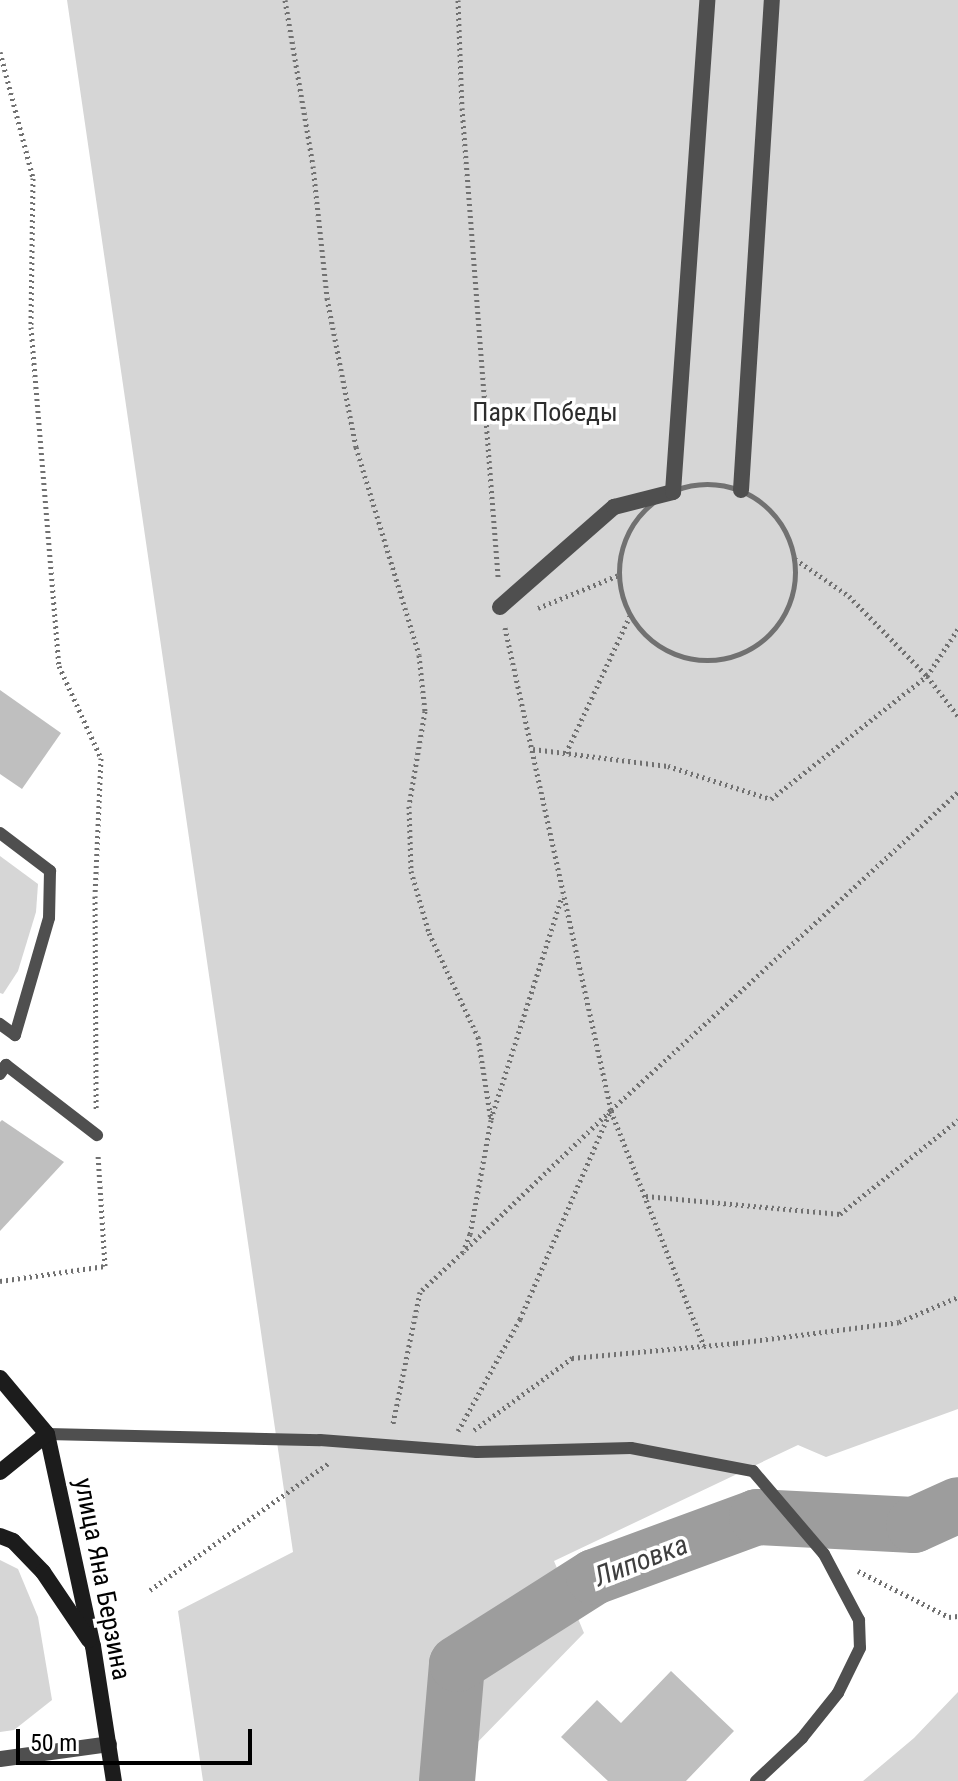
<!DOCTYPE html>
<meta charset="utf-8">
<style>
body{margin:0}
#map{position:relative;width:958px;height:1781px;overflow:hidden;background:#fff;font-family:"Roboto Condensed",sans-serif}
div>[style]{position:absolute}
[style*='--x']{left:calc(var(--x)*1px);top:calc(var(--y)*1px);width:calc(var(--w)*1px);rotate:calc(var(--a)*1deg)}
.green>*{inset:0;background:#d6d6d6}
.river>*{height:56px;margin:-28px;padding:0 28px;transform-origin:28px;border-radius:28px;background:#9d9d9d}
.building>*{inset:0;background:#bfbfbf}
.path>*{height:5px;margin-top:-2.5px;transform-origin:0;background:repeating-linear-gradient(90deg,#717171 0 2px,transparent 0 6px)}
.path>.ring{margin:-2.5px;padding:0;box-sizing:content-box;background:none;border:5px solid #717171;border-radius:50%}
.service>*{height:12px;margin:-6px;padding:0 6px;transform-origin:6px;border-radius:6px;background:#4f4f4f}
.pedestrian>*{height:16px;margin:-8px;padding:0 8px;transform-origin:8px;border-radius:8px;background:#4f4f4f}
.minor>*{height:16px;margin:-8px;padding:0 8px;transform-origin:8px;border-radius:8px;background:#4f4f4f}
.secondary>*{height:16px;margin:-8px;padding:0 8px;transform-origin:8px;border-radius:8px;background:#1c1c1c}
span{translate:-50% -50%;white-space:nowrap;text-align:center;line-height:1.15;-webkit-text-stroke:7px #fff;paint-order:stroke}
.park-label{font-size:26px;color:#2d2d2d}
.street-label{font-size:26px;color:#000}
.water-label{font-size:28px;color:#3e3e3e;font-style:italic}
.scale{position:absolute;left:16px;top:1729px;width:236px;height:36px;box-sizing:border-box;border:4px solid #000;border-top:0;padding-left:10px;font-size:24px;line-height:28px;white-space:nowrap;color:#000;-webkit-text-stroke:6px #fff;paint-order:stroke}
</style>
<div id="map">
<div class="green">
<i style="clip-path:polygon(67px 0,958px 0,958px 1409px,826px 1457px,798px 1445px,554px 1561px,584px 1633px,468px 1752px,467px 1781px,203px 1781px,178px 1611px,293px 1552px)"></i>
<i style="clip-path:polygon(0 856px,38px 884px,36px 912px,18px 971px,3px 994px,0 993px)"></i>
<i style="clip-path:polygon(0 1560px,18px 1569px,38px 1617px,52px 1700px,14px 1730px,0 1732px)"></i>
<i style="clip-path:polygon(958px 1692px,958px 1781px,863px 1781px,914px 1738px)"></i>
</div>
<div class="river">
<i style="--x:447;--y:1781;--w:117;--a:-85.1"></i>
<i style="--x:457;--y:1664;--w:162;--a:-32.4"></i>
<i style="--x:594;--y:1577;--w:174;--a:-20.2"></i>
<i style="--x:757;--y:1517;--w:157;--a:2.9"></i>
<i style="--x:914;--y:1525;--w:48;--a:-24.4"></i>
</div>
<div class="building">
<i style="clip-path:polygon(0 690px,61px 733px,22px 789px,0 774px)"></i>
<i style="clip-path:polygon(2px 1120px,64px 1162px,0 1231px,0 1122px)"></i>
<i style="clip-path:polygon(671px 1671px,734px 1731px,686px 1781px,608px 1781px,561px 1737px,597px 1700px,621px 1723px)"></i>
</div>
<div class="path">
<i style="--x:285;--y:0;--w:168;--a:80.4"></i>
<i style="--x:313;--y:166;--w:133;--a:83.9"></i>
<i style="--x:327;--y:298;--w:152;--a:79"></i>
<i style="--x:356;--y:447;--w:217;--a:73.1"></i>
<i style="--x:419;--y:655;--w:56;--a:83.9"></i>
<i style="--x:425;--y:711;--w:96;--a:99.6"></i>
<i style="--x:409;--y:806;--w:65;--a:88.2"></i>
<i style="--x:411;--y:871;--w:65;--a:73.8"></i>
<i style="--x:429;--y:933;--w:115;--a:64.8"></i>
<i style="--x:478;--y:1037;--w:84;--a:81.1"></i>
<i style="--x:491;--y:1120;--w:116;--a:100.4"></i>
<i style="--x:470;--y:1234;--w:19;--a:111"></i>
<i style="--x:463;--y:1252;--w:59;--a:137.1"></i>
<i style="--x:420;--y:1292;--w:135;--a:101.6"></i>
<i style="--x:458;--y:0;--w:108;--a:87.9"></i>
<i style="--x:462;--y:108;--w:471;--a:85.6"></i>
<i style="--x:0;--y:52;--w:130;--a:75.3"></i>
<i style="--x:33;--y:178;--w:149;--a:90.8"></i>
<i style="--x:31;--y:327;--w:340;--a:85.3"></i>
<i style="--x:59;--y:666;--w:101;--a:65.5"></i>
<i style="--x:101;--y:758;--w:138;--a:92.5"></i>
<i style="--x:95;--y:896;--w:213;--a:89.7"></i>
<i class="ring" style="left:619px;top:484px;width:171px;height:171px"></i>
<i style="--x:795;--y:559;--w:65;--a:34.4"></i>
<i style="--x:849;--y:596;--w:112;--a:45.7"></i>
<i style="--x:927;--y:676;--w:56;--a:-56.6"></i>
<i style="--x:538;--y:608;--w:87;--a:-22.2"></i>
<i style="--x:533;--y:749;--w:136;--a:7.2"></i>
<i style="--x:668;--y:766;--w:108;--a:17.8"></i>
<i style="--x:771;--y:799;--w:199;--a:-38.3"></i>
<i style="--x:927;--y:676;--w:51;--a:52.2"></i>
<i style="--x:566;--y:753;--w:151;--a:-65"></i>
<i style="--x:611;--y:1111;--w:253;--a:68.4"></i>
<i style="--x:491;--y:1119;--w:234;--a:-72.3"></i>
<i style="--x:646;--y:1196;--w:195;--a:5.3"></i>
<i style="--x:840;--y:1214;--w:151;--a:-38.5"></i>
<i style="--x:466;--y:1249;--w:201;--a:-43.8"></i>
<i style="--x:611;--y:1110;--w:471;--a:-42.5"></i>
<i style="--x:0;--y:1281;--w:106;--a:-8.1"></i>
<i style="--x:105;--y:1266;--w:111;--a:-93.6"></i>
<i style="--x:474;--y:1430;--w:122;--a:-36.3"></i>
<i style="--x:572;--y:1358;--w:165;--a:-5.2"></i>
<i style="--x:736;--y:1343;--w:164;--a:-7.3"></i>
<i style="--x:899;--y:1322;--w:64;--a:-23"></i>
<i style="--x:458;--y:1431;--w:128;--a:-61"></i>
<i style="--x:520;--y:1319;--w:228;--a:-66.5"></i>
<i style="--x:611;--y:1110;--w:494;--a:-102.4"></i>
<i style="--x:858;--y:1571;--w:102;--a:26.8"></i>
<i style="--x:949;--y:1617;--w:9;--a:-6"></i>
<i style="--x:150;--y:1590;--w:221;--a:-35.4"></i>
</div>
<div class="service">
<i style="--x:0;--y:833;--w:63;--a:37.2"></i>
<i style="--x:50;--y:871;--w:47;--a:91.2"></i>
<i style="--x:49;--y:918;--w:122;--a:106.2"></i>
<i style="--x:15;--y:1035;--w:19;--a:-144"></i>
<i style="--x:0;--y:1074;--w:11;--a:-56"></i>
<i style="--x:6;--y:1065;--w:115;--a:37.6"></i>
<i style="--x:47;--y:1434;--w:273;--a:1.3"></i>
<i style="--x:320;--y:1440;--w:157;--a:4.4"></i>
<i style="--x:477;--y:1452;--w:154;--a:-1.5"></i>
<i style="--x:631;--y:1448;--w:124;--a:10.7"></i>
<i style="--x:753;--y:1471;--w:109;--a:49.5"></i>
<i style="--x:824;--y:1554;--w:75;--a:62.1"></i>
<i style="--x:859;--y:1620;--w:28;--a:88"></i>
<i style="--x:860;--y:1648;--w:50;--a:116.1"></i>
<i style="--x:838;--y:1693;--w:58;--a:128.7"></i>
<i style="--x:802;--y:1738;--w:63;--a:136.9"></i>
</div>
<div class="pedestrian">
<i style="--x:741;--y:490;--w:491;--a:-86.4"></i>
<i style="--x:500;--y:607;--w:152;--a:-41.3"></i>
<i style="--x:614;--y:507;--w:61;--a:-14.3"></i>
<i style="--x:673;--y:492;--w:493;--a:-86"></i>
</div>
<div class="minor">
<i style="--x:0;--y:1759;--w:110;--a:-7.8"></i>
</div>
<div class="secondary">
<i style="--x:0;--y:1378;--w:73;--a:50"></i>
<i style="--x:47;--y:1434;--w:217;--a:77.8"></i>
<i style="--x:93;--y:1646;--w:137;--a:81.2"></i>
<i style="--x:0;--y:1472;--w:60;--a:-39"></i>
<i style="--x:0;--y:1536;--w:14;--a:21"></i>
<i style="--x:13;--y:1541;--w:43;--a:45.9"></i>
<i style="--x:43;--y:1572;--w:82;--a:55.9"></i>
</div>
<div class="park-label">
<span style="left:545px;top:413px">Парк Победы</span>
</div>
<div class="street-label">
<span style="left:102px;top:1579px;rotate:79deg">улица Яна Берзина</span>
</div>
<div class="water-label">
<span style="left:641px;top:1561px;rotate:-21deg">Липовка</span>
</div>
<div class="scale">50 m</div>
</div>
